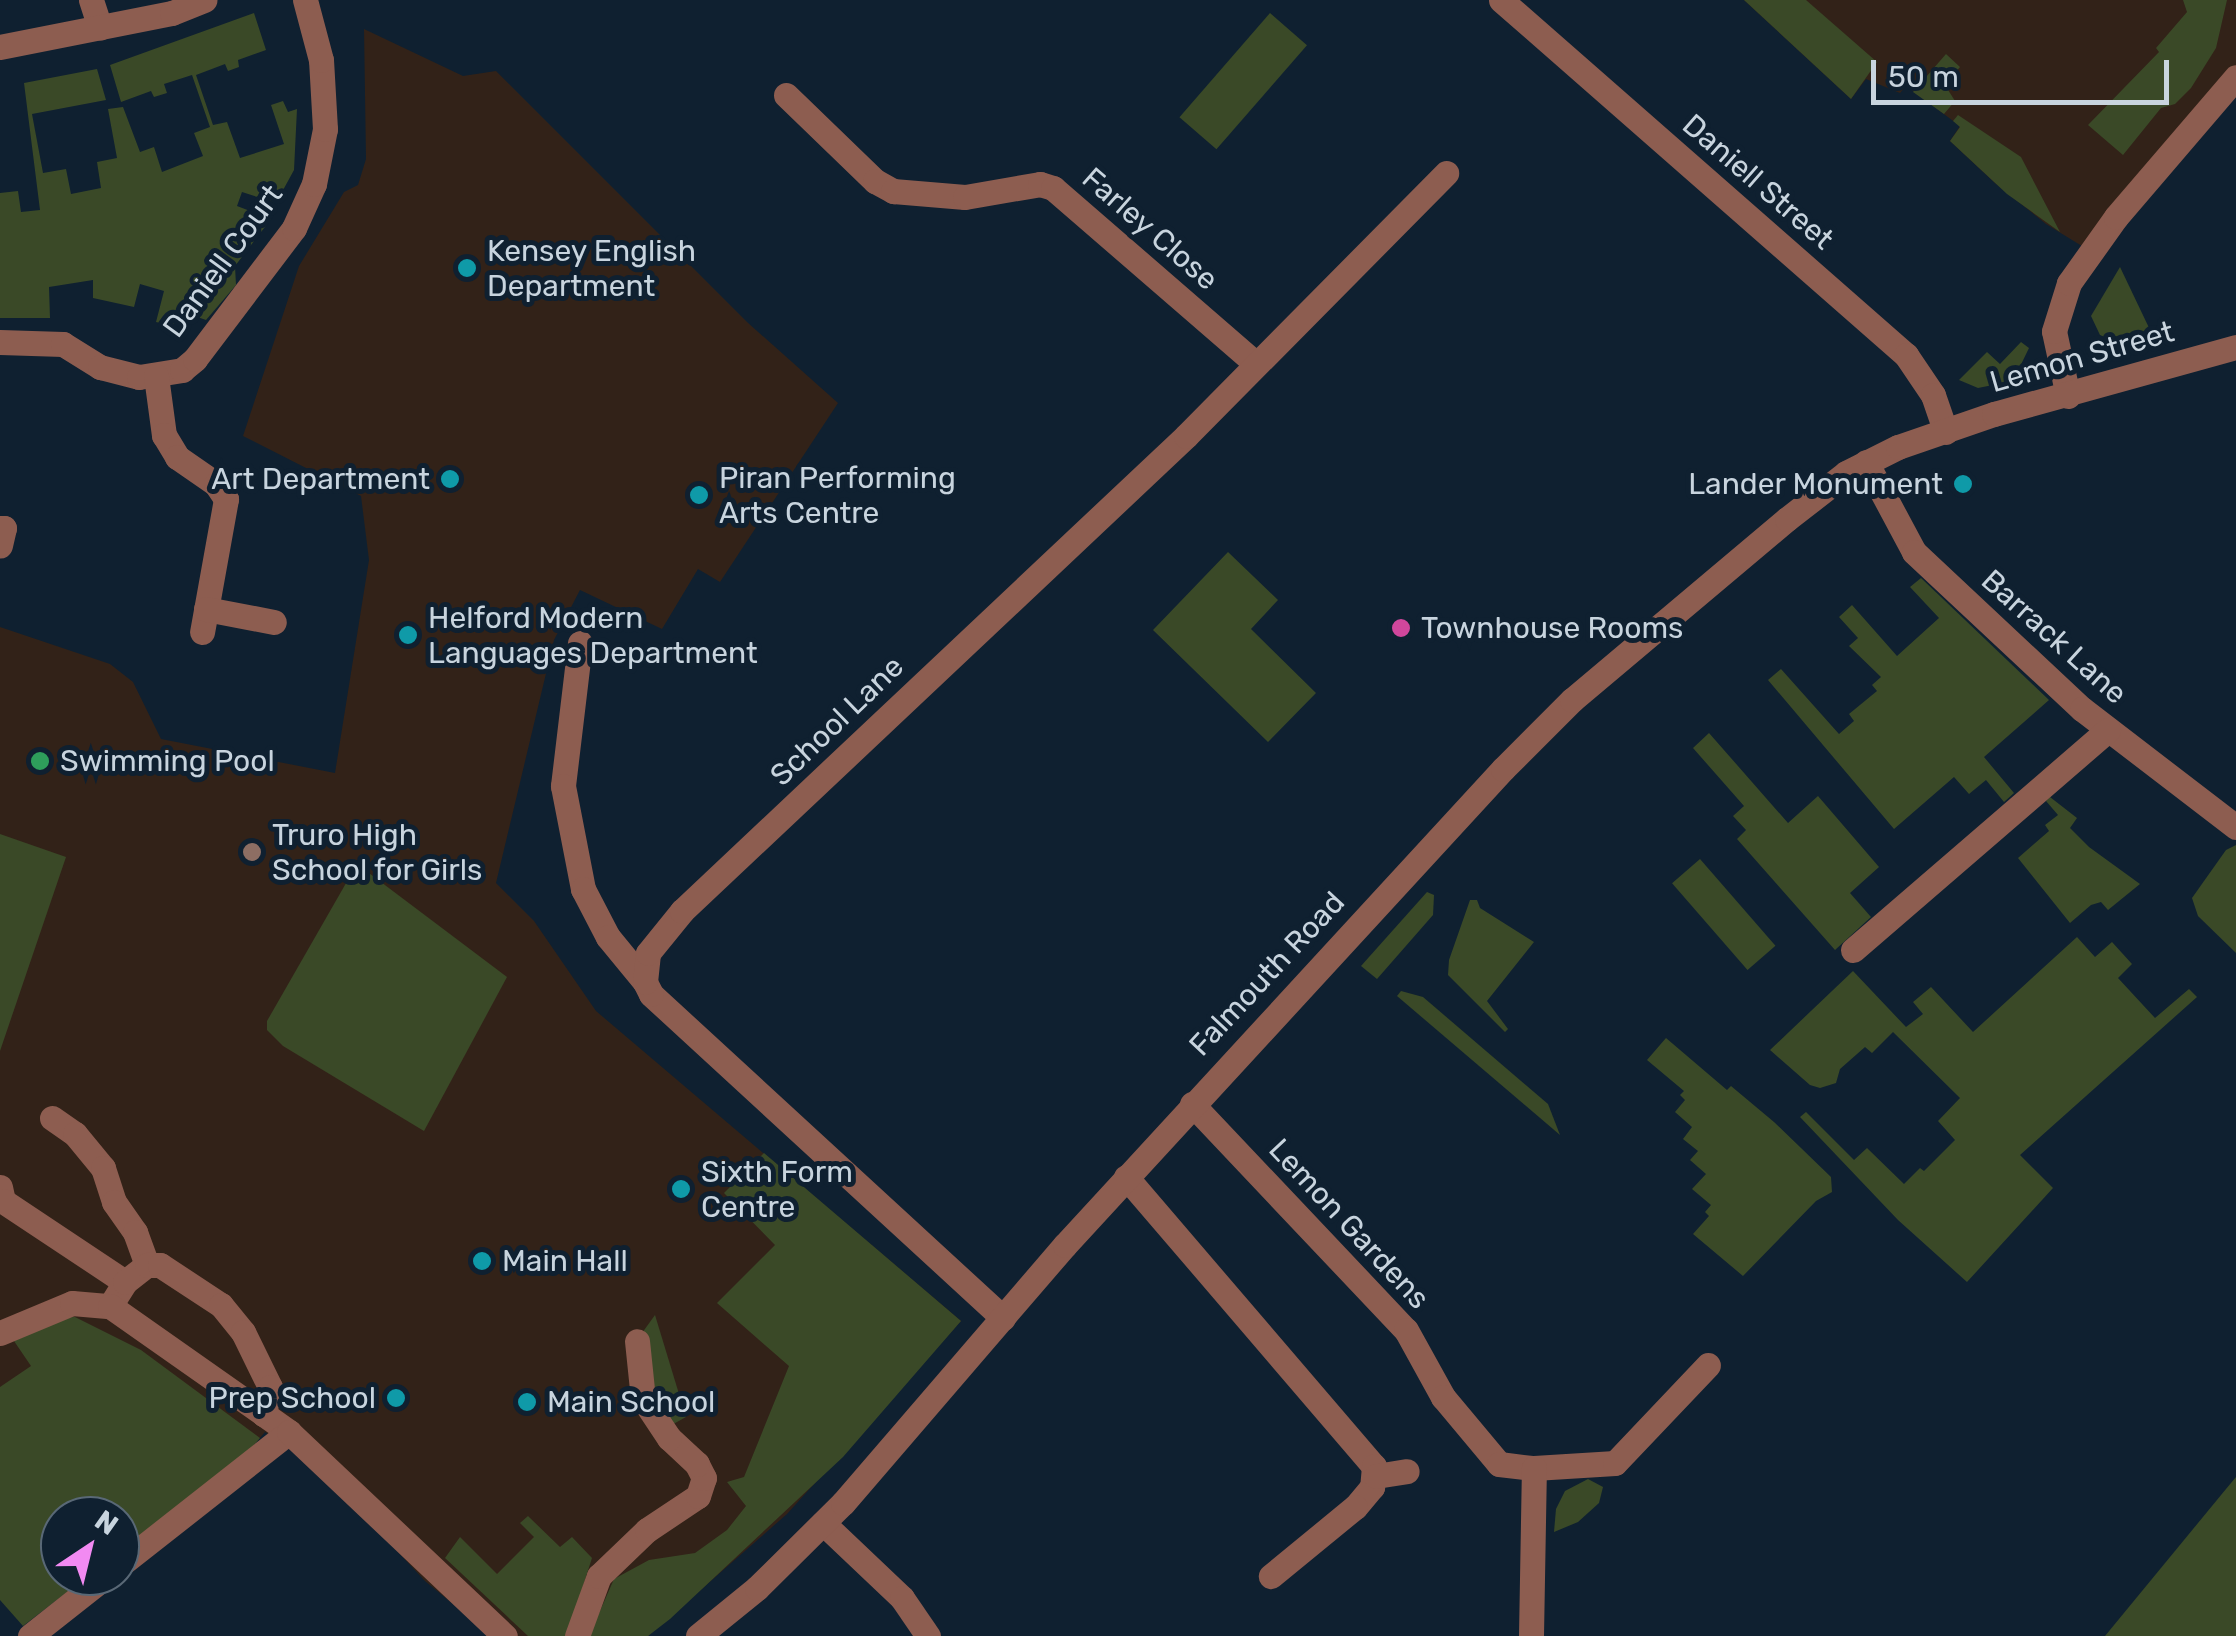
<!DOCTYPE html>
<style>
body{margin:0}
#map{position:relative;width:2236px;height:1636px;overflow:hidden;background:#0f2030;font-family:Rubik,sans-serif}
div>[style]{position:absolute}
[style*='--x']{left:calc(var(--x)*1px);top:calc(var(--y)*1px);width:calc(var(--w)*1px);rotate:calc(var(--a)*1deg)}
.commercial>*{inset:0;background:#322218}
.green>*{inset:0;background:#3a4927;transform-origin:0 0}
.minor>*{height:25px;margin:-12.5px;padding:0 12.5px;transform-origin:12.5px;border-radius:12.5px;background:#8d5d50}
.dots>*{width:28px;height:28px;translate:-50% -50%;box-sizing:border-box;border:5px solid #0f2030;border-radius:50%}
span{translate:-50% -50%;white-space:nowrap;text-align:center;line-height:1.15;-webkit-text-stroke:10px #0f2030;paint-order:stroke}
.street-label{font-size:30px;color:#c8d4de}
.poi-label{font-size:30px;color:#c8d4de}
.left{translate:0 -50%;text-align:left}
.right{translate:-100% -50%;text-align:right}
.north{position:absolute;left:40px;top:1496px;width:100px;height:100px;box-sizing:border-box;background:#0f2030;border:2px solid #596876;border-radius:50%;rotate:35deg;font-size:28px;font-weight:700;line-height:40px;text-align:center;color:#c8d4de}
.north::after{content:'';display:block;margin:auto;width:35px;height:45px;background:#f28af2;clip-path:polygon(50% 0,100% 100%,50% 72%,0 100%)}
.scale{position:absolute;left:1871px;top:60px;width:298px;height:45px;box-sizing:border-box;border:5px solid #c8d4de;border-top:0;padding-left:12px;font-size:30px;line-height:35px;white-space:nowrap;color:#c8d4de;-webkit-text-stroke:8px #0f2030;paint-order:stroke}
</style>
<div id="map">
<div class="commercial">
<i style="clip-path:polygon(1744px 0,2236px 0,2236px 77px,2090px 251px,2046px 224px,1995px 183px,1950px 141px,1960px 126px,1906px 86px,1900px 93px,1866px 79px,1851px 99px)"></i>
<i style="clip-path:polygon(364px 29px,463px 76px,496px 71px,747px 322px,838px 403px,720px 582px,698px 569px,662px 629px,580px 590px,554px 640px,496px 883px,534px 921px,596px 1011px,961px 1321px,787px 1514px,648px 1636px,492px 1636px,425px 1581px,326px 1474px,265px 1432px,247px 1453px,120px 1516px,60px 1516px,60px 1576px,0 1600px,0 627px,110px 664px,133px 682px,161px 739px,335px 773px,369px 560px,361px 496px,243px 436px,299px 266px,344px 192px,358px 185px,366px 159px)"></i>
</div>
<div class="green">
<i style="clip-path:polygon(1744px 0,1806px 0,1877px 62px,1851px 99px)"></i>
<i style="clip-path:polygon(2183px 0,2227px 0,2216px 48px,2191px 88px,2175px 104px,2161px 108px,2123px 155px,2088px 125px,2159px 52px,2156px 48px,2187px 12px)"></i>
<i style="clip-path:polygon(254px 13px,266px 50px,238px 60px,239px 67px,228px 71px,225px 64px,196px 75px,213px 125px,227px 122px,240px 158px,284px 144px,271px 105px,283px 101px,288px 112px,297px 109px,294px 170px,276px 203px,242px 192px,237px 206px,271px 219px,235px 266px,236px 285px,206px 320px,177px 310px,173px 326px,156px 322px,164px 291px,140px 284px,134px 307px,93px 298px,93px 280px,49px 287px,50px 318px,0 318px,0 193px,18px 191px,21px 212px,40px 210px,24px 83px,97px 69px,106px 100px,32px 114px,43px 173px,66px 169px,71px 194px,101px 188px,97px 162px,117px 158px,108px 109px,123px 107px,140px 152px,154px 147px,162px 172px,203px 156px,194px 133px,210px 127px,192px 75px,164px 84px,167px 93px,154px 97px,151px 91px,121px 102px,110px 65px)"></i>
<i style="left:1270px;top:13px;width:49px;height:138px;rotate:41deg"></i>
<i style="clip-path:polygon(1946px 54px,1960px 67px,1945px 85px,1955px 101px,1944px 114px,1913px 92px)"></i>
<i style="clip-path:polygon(1958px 115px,2021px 157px,2060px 232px,2007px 194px,1950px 141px,1960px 127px,1953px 121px)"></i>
<i style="clip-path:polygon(2120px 267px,2151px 332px,2114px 341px,2100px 335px,2091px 316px)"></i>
<i style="clip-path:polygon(2021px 342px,2029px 348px,2013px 381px,1978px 388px,1959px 380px,1987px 352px,2000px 364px)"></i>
<i style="clip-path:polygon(1228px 552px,1278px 600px,1251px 629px,1316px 693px,1268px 742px,1153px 630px)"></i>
<i style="clip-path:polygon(1921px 578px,2049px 700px,1984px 757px,2014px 793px,2004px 802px,1986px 780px,1969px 794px,1954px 777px,1894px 829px,1768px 680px,1781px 669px,1839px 734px,1854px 721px,1849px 714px,1877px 691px,1872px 685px,1881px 677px,1849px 646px,1858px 638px,1839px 617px,1852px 605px,1897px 656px,1939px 618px,1910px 587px)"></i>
<i style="clip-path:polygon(1709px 733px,1788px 823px,1818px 796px,1879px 867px,1850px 893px,1871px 917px,1835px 950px,1737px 839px,1746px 830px,1733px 816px,1744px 806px,1693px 748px)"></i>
<i style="clip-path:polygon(2050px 797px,2077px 818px,2070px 828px,2089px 847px,2140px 884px,2108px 910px,2101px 902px,2091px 905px,2070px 923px,2018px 858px,2049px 831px,2045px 825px,2058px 815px,2046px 801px)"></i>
<i style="clip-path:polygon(0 834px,66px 857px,0 1051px)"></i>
<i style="clip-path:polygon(2236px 845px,2236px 953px,2198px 916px,2192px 898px,2226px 850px)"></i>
<i style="left:1700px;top:859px;width:115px;height:37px;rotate:49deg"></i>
<i style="clip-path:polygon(357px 864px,507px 977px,424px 1131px,283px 1046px,267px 1030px,267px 1021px)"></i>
<i style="clip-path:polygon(1427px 892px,1434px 895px,1433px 915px,1377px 979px,1361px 966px)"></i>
<i style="clip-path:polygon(1470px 900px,1477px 900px,1480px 908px,1534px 942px,1487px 1001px,1508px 1029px,1505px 1032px,1448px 975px,1449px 960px)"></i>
<i style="clip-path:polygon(2077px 937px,2095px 957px,2112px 942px,2132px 964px,2118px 978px,2155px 1018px,2189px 989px,2197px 997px,2020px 1155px,2053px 1188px,1967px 1282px,1898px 1220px,1800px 1117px,1806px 1112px,1854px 1160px,1867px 1148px,1904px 1184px,1920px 1168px,1924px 1171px,1955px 1140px,1938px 1121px,1960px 1098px,1893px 1032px,1872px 1053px,1865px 1047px,1840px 1069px,1836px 1083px,1820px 1088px,1810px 1085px,1770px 1050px,1853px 971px,1906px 1027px,1923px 1014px,1913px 1002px,1931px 987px,1973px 1032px)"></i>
<i style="clip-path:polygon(1401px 991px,1423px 997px,1548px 1104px,1560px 1135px,1397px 996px)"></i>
<i style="clip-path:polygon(1666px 1038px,1727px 1090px,1731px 1086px,1774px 1122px,1831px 1177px,1832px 1192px,1816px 1201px,1743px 1276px,1693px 1234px,1709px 1216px,1705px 1212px,1711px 1205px,1692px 1189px,1706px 1174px,1690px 1160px,1698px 1151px,1683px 1139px,1692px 1127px,1675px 1112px,1685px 1100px,1680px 1095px,1684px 1091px,1647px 1060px)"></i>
<i style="clip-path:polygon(764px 1153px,961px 1321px,843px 1457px,670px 1619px,648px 1636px,589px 1636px,614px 1579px,649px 1560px,695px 1553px,727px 1530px,746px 1506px,727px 1482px,744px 1477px,789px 1366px,717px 1303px,775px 1245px,724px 1193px)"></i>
<i style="clip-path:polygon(655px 1315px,686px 1417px,668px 1427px,654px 1400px,642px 1333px)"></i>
<i style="clip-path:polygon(75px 1317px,141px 1350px,260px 1438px,247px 1453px,120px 1551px,120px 1516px,60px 1516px,60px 1576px,88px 1576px,23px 1626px,0 1600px,0 1387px,31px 1366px,14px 1341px,48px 1318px)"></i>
<i style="clip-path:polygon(2236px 1477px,2236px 1636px,2105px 1636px,2226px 1489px)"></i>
<i style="clip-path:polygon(1588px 1479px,1603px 1487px,1599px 1503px,1578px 1522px,1554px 1532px,1556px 1509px,1565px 1491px)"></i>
<i style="clip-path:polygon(528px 1516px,560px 1547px,572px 1537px,592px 1558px,567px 1636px,528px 1636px,445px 1558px,460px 1537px,497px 1574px,534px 1537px,520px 1523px)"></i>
</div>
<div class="minor">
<i style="--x:91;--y:0;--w:29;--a:72"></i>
<i style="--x:1501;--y:0;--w:539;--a:41.24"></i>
<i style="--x:1906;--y:355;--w:48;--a:56"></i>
<i style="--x:1933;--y:395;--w:39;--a:71"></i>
<i style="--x:0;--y:47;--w:175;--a:-11.2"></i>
<i style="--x:172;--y:13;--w:35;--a:-22"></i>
<i style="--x:786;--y:95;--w:124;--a:44"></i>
<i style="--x:875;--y:181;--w:21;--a:29"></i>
<i style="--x:893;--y:191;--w:72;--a:4.8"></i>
<i style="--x:965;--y:197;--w:76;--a:-9.8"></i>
<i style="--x:1040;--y:184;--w:14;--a:17"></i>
<i style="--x:1053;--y:188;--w:269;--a:40.9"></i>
<i style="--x:0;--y:342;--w:63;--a:1.8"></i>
<i style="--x:63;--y:344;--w:44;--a:31.9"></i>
<i style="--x:100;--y:367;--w:40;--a:14.4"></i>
<i style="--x:139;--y:377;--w:44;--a:-9.2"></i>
<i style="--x:182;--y:370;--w:17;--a:-40"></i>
<i style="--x:195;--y:359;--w:164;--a:-52.9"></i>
<i style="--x:294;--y:228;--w:48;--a:-65.6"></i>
<i style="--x:314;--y:184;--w:56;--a:-78.7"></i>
<i style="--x:325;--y:129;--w:69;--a:-93.3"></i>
<i style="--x:321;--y:60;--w:62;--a:-104.9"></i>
<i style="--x:156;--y:376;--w:60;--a:82.3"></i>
<i style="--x:164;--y:435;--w:26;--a:59"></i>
<i style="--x:177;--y:457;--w:47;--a:34.7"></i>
<i style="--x:216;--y:484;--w:18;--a:56"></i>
<i style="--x:226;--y:499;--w:135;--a:100.2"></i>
<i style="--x:2068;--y:396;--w:66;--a:-102.2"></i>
<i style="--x:2054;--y:331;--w:50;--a:-72.6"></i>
<i style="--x:2069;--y:283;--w:81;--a:-54.5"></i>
<i style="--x:2116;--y:217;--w:184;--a:-49.4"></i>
<i style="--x:1866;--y:462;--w:102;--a:61.9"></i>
<i style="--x:1914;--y:552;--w:230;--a:43.1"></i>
<i style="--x:2082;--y:709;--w:194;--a:37.5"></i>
<i style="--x:0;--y:528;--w:4;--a:0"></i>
<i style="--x:4;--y:528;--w:18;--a:103"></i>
<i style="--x:206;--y:609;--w:69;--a:10.8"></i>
<i style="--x:580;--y:643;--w:144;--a:96.8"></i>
<i style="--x:563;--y:786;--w:105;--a:79"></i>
<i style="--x:583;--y:889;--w:54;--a:62.5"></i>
<i style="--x:608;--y:937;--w:58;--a:50.6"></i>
<i style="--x:1853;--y:950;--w:337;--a:-40.8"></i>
<i style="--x:1192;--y:1104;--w:311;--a:46.6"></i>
<i style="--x:1406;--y:1330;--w:77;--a:61.1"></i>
<i style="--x:1443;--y:1397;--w:87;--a:50.1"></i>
<i style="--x:1499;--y:1464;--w:35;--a:7"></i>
<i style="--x:1534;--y:1468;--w:81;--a:-3.5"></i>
<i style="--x:1615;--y:1463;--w:135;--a:-46.5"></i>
<i style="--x:52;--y:1118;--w:28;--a:35"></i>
<i style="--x:75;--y:1134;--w:44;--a:50.5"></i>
<i style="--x:103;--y:1168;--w:36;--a:72"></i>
<i style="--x:114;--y:1202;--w:37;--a:55"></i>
<i style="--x:135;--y:1232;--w:35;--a:70"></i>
<i style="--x:1126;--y:1177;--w:381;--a:49.4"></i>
<i style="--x:1374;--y:1466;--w:21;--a:95"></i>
<i style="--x:1372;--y:1487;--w:26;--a:130"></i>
<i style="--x:1355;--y:1507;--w:109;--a:140.6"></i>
<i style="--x:0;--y:1187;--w:14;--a:78"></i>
<i style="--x:3;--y:1201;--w:146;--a:33.6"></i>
<i style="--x:110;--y:1306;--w:28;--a:-58"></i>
<i style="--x:125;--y:1282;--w:28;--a:-38"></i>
<i style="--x:147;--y:1265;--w:13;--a:0"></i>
<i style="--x:160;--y:1265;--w:73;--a:33.3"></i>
<i style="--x:221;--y:1305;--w:35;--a:51"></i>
<i style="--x:243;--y:1332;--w:61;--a:63.9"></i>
<i style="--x:270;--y:1387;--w:28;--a:103"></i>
<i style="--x:1003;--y:1318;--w:478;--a:-137.4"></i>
<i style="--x:651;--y:994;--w:13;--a:-117"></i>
<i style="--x:645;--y:982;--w:29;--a:-84"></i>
<i style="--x:648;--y:953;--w:54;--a:-51"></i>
<i style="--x:682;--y:911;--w:693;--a:-43.3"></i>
<i style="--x:1186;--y:436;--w:370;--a:-45.3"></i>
<i style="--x:0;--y:1333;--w:78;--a:-22.6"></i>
<i style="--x:72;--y:1303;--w:38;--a:5"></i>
<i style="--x:110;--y:1306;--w:219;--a:35.1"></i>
<i style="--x:1376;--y:1476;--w:31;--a:-9"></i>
<i style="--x:823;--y:1523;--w:109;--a:43.5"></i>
<i style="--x:902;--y:1598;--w:46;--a:55.6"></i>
<i style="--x:120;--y:1565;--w:215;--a:-38.2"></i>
<i style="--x:289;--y:1432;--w:297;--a:43.4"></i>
<i style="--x:30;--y:1636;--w:97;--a:-38.3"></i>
<i style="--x:577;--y:1636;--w:64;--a:-69.9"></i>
<i style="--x:599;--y:1576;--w:66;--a:-43.8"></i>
<i style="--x:647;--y:1530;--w:61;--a:-33.7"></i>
<i style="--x:698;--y:1496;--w:19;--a:-72"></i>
<i style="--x:704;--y:1478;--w:16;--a:-117"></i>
<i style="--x:697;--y:1464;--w:38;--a:-137"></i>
<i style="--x:669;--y:1438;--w:47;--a:-123.7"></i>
<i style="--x:643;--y:1399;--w:58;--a:-95.9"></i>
<i style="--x:698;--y:1636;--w:76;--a:-39.1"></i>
<i style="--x:757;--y:1588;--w:121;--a:-44.7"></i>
<i style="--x:843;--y:1503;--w:340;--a:-49.3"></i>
<i style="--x:1065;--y:1245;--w:647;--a:-47.38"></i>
<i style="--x:1503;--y:769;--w:98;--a:-45"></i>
<i style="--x:1572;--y:700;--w:281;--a:-40.1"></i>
<i style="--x:1787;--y:519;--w:75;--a:-37.9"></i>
<i style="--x:1846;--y:473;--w:58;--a:-26.6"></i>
<i style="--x:1898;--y:447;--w:102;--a:-19"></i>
<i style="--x:1994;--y:414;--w:251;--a:-15.5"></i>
<i style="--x:1531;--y:1636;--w:168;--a:-89"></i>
</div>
<div class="dots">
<i style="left:467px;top:268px;background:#0f9aa8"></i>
<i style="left:450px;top:479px;background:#0f9aa8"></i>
<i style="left:1963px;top:484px;background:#0f9aa8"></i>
<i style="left:699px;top:495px;background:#0f9aa8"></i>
<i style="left:1401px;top:628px;background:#d1479c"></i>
<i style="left:408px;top:635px;background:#0f9aa8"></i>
<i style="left:40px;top:761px;background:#2e9e5b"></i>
<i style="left:252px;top:852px;background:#8d6e63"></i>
<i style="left:681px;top:1189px;background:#0f9aa8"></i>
<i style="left:482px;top:1261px;background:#0f9aa8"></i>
<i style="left:396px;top:1398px;background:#0f9aa8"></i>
<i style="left:527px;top:1402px;background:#0f9aa8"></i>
</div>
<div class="street-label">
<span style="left:1758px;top:182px;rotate:41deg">Daniell Street</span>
<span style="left:1150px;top:229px;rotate:41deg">Farley Close</span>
<span style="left:223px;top:261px;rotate:-54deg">Daniell Court</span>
<span style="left:2082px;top:357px;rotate:-16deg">Lemon Street</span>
<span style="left:2054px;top:637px;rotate:42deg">Barrack Lane</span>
<span style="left:837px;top:721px;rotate:-44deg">School Lane</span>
<span style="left:1267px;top:974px;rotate:-47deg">Falmouth Road</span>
<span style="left:1349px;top:1224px;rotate:47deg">Lemon Gardens</span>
</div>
<div class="poi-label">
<span class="left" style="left:487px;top:268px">Kensey English<br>Department</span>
<span class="left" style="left:719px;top:495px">Piran Performing<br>Arts Centre</span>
<span class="right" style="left:430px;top:479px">Art Department</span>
<span class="right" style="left:1943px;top:484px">Lander Monument</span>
<span class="left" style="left:428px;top:635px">Helford Modern<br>Languages Department</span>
<span class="left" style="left:1421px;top:628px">Townhouse Rooms</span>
<span class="left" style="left:60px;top:761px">Swimming Pool</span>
<span class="left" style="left:272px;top:852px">Truro High<br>School for Girls</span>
<span class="left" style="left:701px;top:1189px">Sixth Form<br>Centre</span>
<span class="left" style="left:502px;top:1261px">Main Hall</span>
<span class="right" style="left:376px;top:1398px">Prep School</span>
<span class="left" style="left:547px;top:1402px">Main School</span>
</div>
<div class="north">N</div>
<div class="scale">50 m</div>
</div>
